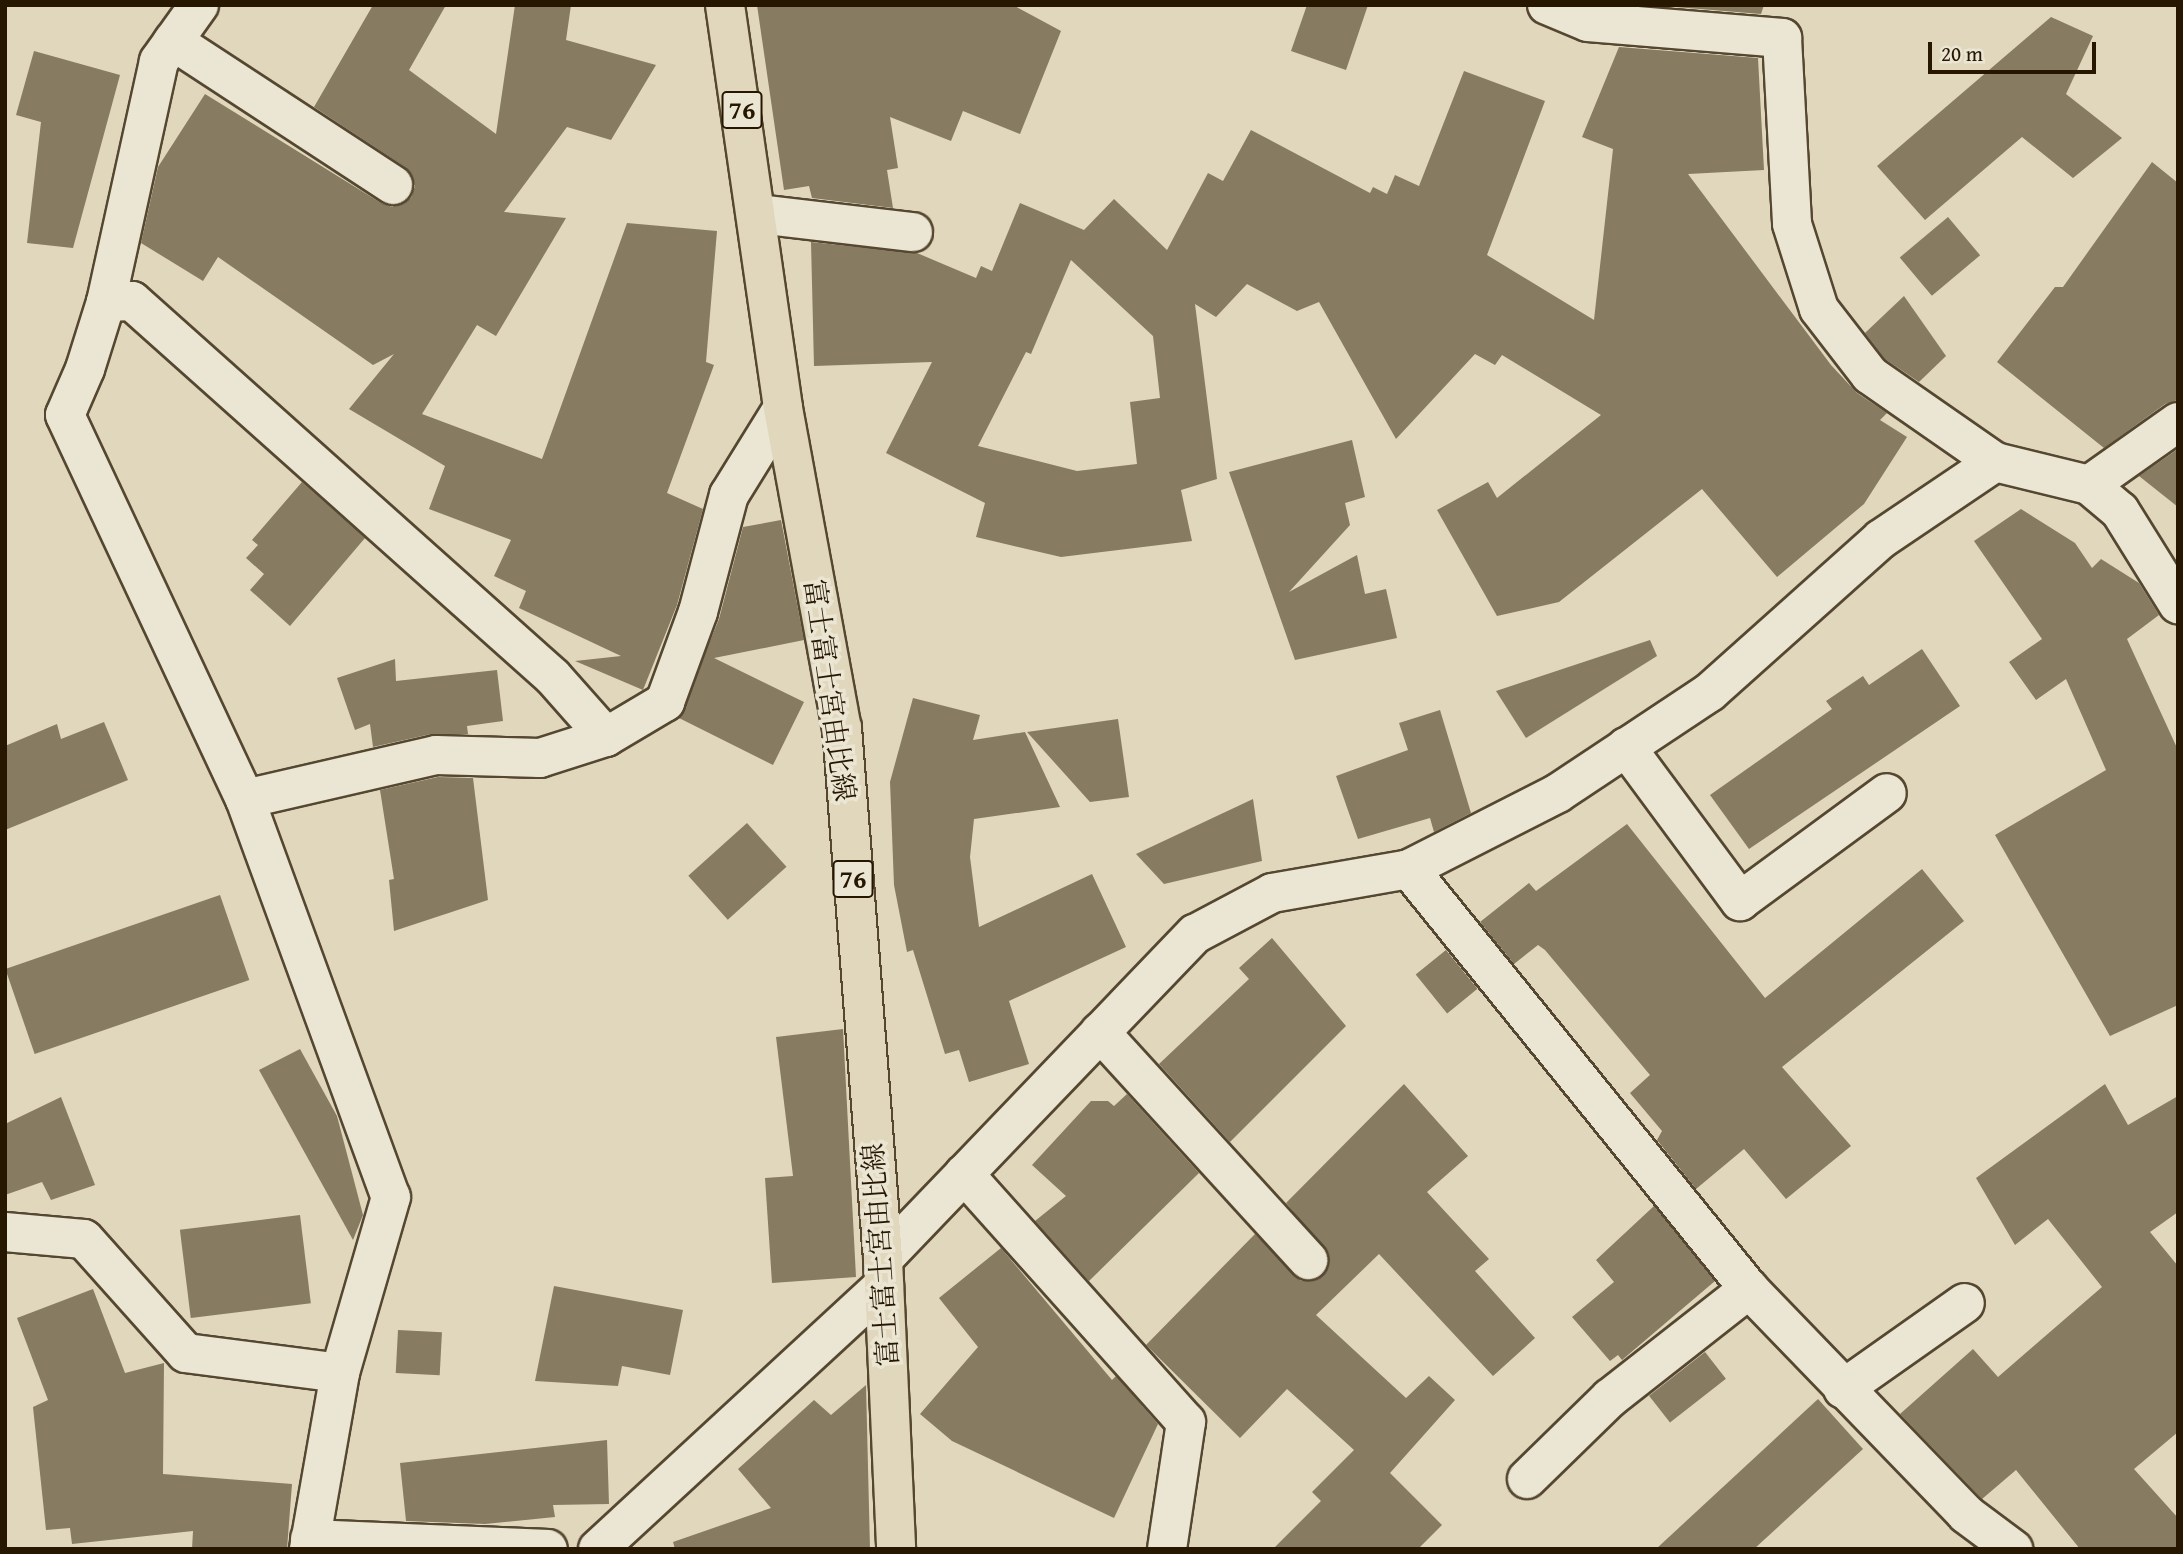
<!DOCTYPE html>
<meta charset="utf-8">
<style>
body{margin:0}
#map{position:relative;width:2183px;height:1554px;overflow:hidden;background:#e0d7bc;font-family:"Gentium Book Plus","Noto Serif JP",serif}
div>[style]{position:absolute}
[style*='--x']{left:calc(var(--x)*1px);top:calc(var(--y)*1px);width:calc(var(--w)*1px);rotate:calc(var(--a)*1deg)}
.building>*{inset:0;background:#877b62;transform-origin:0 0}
.roads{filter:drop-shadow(2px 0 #554730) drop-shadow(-2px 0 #554730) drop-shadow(0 2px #554730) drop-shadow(0 -2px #554730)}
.minor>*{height:38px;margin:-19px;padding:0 19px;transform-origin:19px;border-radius:19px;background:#ebe5d3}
.major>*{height:38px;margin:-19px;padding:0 19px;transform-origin:19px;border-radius:19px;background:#e0d7bc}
span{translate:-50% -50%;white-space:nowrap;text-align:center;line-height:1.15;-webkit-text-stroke:7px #ebe5d3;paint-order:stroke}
.shield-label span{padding:2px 5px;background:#ebe5d3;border:2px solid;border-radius:5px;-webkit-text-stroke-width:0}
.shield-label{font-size:26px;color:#271701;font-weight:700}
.street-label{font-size:28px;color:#271701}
.frame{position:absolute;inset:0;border:7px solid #271701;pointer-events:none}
.scale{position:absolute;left:1928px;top:42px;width:168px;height:32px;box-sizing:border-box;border:4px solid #271701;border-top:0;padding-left:9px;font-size:21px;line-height:24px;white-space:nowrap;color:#271701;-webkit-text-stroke:5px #ebe5d3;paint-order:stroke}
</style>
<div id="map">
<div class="building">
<i style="clip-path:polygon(373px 5px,446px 5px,409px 70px,496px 134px,515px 5px,571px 5px,566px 40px,656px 65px,611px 140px,567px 127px,504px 212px,566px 218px,496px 336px,477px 325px,422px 414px,542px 459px,627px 223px,717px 231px,706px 362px,714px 365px,667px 493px,703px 509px,677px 605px,643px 690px,575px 661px,621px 656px,519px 608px,526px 591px,494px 576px,511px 540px,429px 509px,445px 466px,349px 409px,394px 354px,373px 365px,218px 257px,203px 281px,141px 243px,158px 167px,205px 94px,381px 203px,392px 207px,411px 198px,415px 186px,405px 167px,314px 107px)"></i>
<i style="clip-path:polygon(757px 5px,1013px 5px,1061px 31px,1020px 134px,963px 111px,951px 141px,890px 117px,898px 168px,887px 170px,893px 208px,812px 198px,809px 186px,784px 190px)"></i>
<i style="clip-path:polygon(1307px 5px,1368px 5px,1346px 70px,1291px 51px)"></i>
<i style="clip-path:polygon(1651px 5px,1764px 5px,1761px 14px)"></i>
<i style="clip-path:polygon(2051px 17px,2093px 36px,2066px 94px,2122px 138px,2073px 178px,2022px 137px,1925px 220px,1877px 166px)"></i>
<i style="clip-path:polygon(evenodd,1619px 47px,1758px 58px,1764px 170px,1688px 174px,1831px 365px,1857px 393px,1887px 413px,1880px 420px,1907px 437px,1864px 504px,1777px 577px,1702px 489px,1559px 602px,1497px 616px,1437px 510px,1488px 482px,1497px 498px,1601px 415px,1502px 355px,1495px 365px,1475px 354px,1396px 439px,1319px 302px,1297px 311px,1247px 284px,1216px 317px,1195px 304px,1217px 479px,1181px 490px,1192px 541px,1061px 557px,976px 537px,985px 503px,886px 453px,932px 362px,814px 366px,811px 242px,917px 253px,976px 278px,981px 266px,992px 271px,1020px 203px,1084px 230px,1114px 199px,1167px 250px,1208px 173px,1223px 181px,1251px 130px,1370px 193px,1373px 187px,1387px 194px,1395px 175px,1419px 186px,1464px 71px,1545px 101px,1487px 255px,1594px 320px,1613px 149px,1582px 137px,1619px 47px,1071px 260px,1153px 336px,1160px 398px,1130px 402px,1137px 464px,1077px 471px,978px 446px,1026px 352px,1031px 354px,1071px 260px)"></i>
<i style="clip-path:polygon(34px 51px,120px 75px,73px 248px,27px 243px,41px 122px,16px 115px)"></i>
<i style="clip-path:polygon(2152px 162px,2178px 183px,2178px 400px,2165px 404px,2104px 448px,1997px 362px,2055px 287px,2063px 287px)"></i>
<i style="left:1948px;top:217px;width:50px;height:63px;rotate:50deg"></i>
<i style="clip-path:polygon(1904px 296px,1946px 356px,1919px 382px,1885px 359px,1865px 333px)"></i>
<i style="clip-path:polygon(1352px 440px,1365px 497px,1345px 503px,1350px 525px,1289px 592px,1357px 555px,1365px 594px,1386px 589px,1397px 638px,1295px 660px,1229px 472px)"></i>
<i style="clip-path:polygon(2178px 449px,2178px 507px,2139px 476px)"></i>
<i style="clip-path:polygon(302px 482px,365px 538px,290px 626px,250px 590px,264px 574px,246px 558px,258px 545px,252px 540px)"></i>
<i style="clip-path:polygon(2021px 509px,2075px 543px,2092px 568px,2101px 559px,2139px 583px,2159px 615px,2127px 639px,2178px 750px,2178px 1005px,2110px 1036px,1995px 835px,2106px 770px,2066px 679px,2036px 700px,2009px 662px,2042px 639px,1974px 541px)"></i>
<i style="clip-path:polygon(781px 520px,804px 640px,714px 658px,804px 702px,773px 765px,679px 718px,719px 619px,743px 527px)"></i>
<i style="clip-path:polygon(1650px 640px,1657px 656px,1526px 738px,1496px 691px)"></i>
<i style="clip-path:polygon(1922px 649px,1960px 706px,1749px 849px,1710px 795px,1832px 709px,1826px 701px,1863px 676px,1869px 685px)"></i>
<i style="clip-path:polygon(395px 659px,396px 681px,497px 670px,503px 721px,467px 726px,468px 734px,431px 734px,373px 747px,370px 724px,355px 730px,337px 678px)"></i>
<i style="clip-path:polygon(913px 698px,980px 715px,973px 740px,1025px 732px,1060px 807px,974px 819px,970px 857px,979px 927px,1092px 874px,1126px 947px,1009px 1001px,1029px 1064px,969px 1082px,959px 1050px,945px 1054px,913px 950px,907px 952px,894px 885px,890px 782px)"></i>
<i style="clip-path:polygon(1440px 710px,1471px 813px,1434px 832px,1430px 818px,1358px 839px,1336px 776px,1408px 750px,1399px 723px)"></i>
<i style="clip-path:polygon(1118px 719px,1129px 797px,1090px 802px,1027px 732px)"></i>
<i style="clip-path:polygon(104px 722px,128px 780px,5px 830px,5px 746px,57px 724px,61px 739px)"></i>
<i style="clip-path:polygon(438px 777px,473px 778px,488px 900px,394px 931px,389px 880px,394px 879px,380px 790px)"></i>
<i style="clip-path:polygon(1253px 799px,1262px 861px,1164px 884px,1136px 854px)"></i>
<i style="left:747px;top:823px;width:59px;height:79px;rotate:48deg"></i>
<i style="clip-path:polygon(1627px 824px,1765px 998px,1922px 869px,1964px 921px,1782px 1067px,1851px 1146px,1786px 1199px,1744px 1149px,1696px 1189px,1657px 1140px,1662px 1131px,1630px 1093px,1650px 1075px,1545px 950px,1538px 945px,1514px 964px,1480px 922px,1529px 883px,1536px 891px)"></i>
<i style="left:220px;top:895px;width:90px;height:227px;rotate:71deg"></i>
<i style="clip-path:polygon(1272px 938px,1346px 1026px,1230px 1142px,1159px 1064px,1249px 979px,1239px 968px)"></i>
<i style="left:1446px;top:950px;width:50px;height:39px;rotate:51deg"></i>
<i style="clip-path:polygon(843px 1029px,856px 1277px,772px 1283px,765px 1178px,793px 1176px,776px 1037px)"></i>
<i style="clip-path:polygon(300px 1049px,337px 1116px,363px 1215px,353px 1240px,259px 1070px)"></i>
<i style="clip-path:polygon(1404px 1084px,1468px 1156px,1427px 1192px,1489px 1259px,1475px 1271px,1535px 1338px,1493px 1376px,1379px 1254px,1316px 1315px,1406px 1398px,1429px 1376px,1455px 1400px,1390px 1473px,1442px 1525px,1418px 1549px,1273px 1549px,1321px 1501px,1312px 1492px,1354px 1450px,1287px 1389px,1240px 1438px,1146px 1345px,1255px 1234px,1301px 1281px,1323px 1276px,1329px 1255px,1286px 1203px)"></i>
<i style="clip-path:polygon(2105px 1084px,2128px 1125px,2178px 1096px,2178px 1212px,2150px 1232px,2178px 1266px,2178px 1432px,2134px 1469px,2178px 1518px,2178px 1549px,2080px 1549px,2016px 1470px,1982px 1499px,1900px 1414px,1973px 1349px,1998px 1377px,2102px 1287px,2048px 1219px,2015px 1245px,1976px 1178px)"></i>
<i style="clip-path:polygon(1127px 1094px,1199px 1173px,1089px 1281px,1035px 1221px,1066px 1196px,1032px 1165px,1091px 1101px,1108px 1101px,1114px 1106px)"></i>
<i style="clip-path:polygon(61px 1097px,95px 1185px,51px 1200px,42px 1182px,5px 1195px,5px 1124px)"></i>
<i style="clip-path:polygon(1654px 1206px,1715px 1281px,1622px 1360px,1618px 1355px,1610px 1361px,1572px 1317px,1614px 1282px,1596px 1260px)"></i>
<i style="left:300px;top:1215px;width:89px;height:121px;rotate:83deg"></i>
<i style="clip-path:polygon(1001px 1248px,1112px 1380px,1116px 1376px,1158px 1424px,1114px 1518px,952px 1441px,920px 1414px,978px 1347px,939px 1298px)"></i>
<i style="clip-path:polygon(554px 1286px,683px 1310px,670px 1375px,622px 1366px,618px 1386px,535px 1381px)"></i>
<i style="clip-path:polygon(93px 1289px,125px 1373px,164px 1363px,163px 1474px,292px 1484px,287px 1549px,192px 1549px,193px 1531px,72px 1544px,70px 1528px,46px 1530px,33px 1407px,48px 1400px,17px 1318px)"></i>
<i style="left:398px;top:1330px;width:44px;height:43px;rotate:3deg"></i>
<i style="left:1705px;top:1352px;width:34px;height:71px;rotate:52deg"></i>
<i style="clip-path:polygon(866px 1385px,870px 1549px,675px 1549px,673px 1542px,771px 1508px,738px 1469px,814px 1400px,831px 1415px)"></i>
<i style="clip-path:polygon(1818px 1399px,1863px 1449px,1754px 1549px,1656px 1549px)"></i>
<i style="clip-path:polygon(607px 1440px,609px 1504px,553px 1505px,555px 1517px,485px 1524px,406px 1521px,400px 1463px)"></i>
</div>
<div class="roads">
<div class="minor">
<i style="--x:199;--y:5;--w:69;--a:125.5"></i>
<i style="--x:159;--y:61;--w:247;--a:102.4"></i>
<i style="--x:106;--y:302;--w:70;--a:107.4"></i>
<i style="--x:85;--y:369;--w:50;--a:113.5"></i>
<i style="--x:65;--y:415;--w:424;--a:64.9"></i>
<i style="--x:245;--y:799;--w:424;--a:69.9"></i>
<i style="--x:391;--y:1197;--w:183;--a:106.2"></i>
<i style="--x:340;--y:1373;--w:179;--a:100"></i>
<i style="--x:1547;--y:5;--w:44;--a:22.5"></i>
<i style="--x:1588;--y:22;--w:195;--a:4.7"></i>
<i style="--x:1782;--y:38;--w:186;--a:86.9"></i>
<i style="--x:1792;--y:224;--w:89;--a:72.4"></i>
<i style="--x:1819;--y:309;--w:83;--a:52.3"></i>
<i style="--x:1870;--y:375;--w:152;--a:34.8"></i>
<i style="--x:1995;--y:462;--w:97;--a:13.7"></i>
<i style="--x:2089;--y:485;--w:40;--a:40"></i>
<i style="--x:2120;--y:511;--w:110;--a:58.1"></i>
<i style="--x:173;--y:41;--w:263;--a:33.2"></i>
<i style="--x:759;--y:214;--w:155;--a:6.7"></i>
<i style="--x:106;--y:302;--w:26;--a:-2"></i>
<i style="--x:132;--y:301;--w:564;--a:41.77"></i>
<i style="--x:553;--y:677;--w:80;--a:48.5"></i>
<i style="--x:2089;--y:485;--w:109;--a:-35.3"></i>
<i style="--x:1626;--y:747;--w:192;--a:53.5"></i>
<i style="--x:1740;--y:901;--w:182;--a:-36.3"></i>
<i style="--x:245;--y:799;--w:196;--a:-13"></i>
<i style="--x:436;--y:755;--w:104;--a:1.7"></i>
<i style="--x:540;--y:758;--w:69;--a:-17.7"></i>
<i style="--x:606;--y:737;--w:69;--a:-30.7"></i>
<i style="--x:665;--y:702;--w:96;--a:-69.9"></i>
<i style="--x:698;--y:612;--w:121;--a:-75.2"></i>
<i style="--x:729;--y:495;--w:102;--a:-58.2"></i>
<i style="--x:1409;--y:869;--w:540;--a:51.01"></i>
<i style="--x:1749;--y:1289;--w:313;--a:46"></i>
<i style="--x:1966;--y:1514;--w:59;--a:36.7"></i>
<i style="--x:1100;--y:1032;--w:309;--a:47.6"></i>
<i style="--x:964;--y:1174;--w:333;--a:48.2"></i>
<i style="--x:1186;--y:1422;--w:128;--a:98.5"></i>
<i style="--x:5;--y:1232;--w:79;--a:5.1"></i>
<i style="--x:84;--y:1239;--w:153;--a:48.2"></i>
<i style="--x:186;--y:1353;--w:155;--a:7.4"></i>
<i style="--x:883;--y:1259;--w:451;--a:-46.2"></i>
<i style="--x:1195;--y:934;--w:87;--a:-28"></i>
<i style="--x:1272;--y:893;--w:139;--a:-9.9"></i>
<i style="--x:1409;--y:869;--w:167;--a:-27"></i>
<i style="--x:1558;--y:793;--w:182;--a:-33.6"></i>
<i style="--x:1710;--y:692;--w:229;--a:-41.8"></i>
<i style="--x:1881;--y:539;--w:138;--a:-34"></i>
<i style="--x:1843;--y:1389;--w:149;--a:-35.2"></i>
<i style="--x:1527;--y:1479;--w:116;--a:-44.3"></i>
<i style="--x:1610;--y:1398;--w:177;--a:-38.1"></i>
<i style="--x:310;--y:1539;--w:238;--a:2.4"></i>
<i style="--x:598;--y:1549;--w:389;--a:-42.7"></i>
</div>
<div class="major">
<i style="--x:725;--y:5;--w:407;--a:81.8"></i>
<i style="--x:783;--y:408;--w:325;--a:79.6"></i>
<i style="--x:842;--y:728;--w:533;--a:85.58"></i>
<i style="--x:883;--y:1259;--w:290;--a:87.4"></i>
</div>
</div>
<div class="shield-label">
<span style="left:742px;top:110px">76</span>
<span style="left:853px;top:879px">76</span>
</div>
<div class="street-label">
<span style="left:830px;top:690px;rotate:82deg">富士富士宮由比線</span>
<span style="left:880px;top:1255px;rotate:-94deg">富士富士宮由比線</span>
</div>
<div class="frame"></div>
<div class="scale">20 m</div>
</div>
